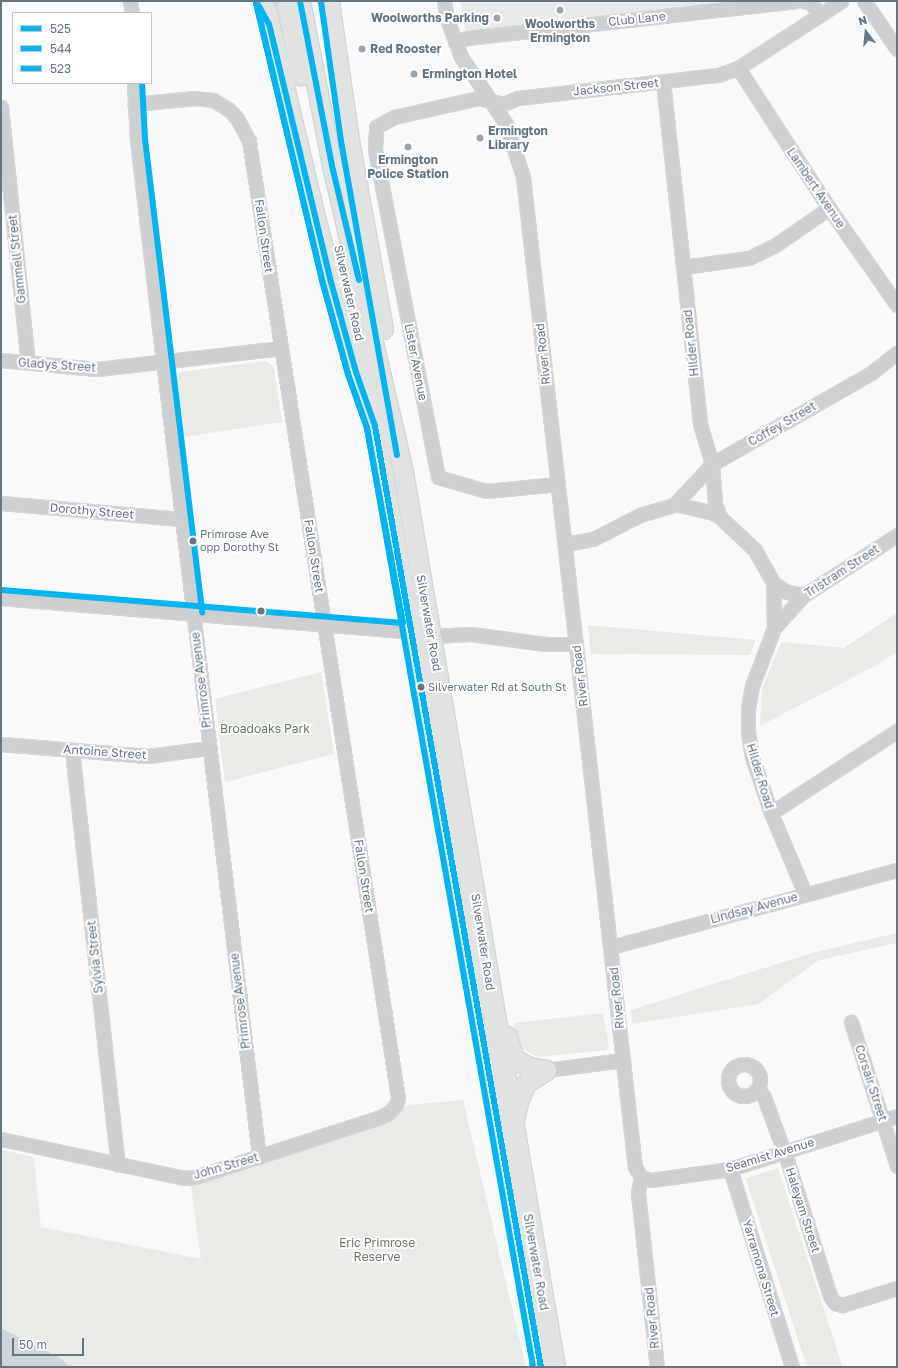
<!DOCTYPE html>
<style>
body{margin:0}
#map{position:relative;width:898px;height:1368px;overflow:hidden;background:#f9f9f9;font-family:"Golos Text",sans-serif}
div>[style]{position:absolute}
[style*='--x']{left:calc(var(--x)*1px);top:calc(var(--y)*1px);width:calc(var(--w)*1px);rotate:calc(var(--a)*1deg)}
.built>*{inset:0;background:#e8e9e9}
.green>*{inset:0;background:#e8ebe6;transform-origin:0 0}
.water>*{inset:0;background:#ced6d9}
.roads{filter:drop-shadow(1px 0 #d5d6d6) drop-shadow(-1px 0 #d5d6d6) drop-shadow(0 1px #d5d6d6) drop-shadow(0 -1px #d5d6d6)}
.minor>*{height:13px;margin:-6.5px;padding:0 6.5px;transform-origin:6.5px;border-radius:6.5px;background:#cecfd0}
.minor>.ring{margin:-6.5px;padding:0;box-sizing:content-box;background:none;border:13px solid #cecfd0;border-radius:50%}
.highway>*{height:19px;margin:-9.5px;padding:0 9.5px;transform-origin:9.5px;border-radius:9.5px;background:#e1e2e2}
.bus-1>*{height:6px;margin:-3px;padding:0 3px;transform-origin:3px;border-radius:3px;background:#00b5ef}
.bus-2>*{height:6px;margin:-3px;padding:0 3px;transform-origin:3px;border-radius:3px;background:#00b5ef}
.bus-3>*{height:6px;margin:-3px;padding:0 3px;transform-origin:3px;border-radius:3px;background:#00b5ef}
.dots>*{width:11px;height:11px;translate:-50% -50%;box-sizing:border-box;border:2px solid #fff;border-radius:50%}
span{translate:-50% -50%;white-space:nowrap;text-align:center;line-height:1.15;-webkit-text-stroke:4px #fff;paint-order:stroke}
.bus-label{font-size:11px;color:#657683}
.left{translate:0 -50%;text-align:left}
.poi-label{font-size:12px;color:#657683;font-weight:700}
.right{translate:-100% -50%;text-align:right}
.street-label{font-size:12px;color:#657683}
.park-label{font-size:12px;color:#687a64}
.frame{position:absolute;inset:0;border:2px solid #657683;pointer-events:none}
.legend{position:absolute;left:12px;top:12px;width:140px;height:72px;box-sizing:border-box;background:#fff;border:1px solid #c1c8cd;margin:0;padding:5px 7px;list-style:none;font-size:12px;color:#657683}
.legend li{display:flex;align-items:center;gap:8px;height:20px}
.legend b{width:20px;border:1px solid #c1c8cd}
.north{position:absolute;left:846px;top:12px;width:40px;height:40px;-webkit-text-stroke:3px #fff;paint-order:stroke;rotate:344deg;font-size:11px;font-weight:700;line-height:16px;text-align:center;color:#657683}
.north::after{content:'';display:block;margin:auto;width:14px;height:18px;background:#657683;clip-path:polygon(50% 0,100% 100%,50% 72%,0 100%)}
.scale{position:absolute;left:12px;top:1338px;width:72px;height:18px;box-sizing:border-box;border:2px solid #657683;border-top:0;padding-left:5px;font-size:12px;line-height:14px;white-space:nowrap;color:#657683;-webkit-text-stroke:3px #fff;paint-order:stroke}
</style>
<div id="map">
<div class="built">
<i style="clip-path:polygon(460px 1px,758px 1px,466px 33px)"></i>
</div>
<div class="green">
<i style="clip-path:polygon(265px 361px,270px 363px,274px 369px,282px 422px,184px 437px,177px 379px,180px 372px)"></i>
<i style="clip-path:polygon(897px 613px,897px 652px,875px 666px,760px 726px,762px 689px,781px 642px,844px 648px)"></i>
<i style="clip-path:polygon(588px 625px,756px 640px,750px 655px,591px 654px)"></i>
<i style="clip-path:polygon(321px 672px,334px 754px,225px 782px,215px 699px)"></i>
<i style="clip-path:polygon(897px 933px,897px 943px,819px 960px,759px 1004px,632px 1024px,631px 1010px,812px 953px)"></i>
<i style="clip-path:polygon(603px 1013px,609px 1046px,606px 1050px,538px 1057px,519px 1047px,516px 1040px,514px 1023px)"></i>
<i style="clip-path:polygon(463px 1100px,526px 1367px,70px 1367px,62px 1359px,1px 1328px,1px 1150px,31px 1156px,34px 1160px,41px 1227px,201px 1259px,191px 1186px,388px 1122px,408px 1105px)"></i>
<i style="left:778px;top:1168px;width:209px;height:34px;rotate:72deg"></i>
</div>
<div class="water">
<i style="clip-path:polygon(1px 1328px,62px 1359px,70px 1367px,1px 1367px)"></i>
</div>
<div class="roads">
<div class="minor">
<i style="--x:130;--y:1;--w:12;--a:81"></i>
<i style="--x:444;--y:1;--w:18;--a:81"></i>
<i style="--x:447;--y:19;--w:40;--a:69.8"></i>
<i style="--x:461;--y:57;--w:81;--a:56.1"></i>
<i style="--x:506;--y:124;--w:56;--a:72.2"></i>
<i style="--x:523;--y:177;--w:996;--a:83.55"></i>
<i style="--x:635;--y:1167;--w:12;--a:59"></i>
<i style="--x:641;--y:1177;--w:10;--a:17"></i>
<i style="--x:651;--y:1180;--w:80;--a:-7.9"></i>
<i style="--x:730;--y:1169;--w:175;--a:-17.6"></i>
<i style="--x:803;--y:1;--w:8;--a:14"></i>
<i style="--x:811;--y:3;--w:15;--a:53"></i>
<i style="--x:864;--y:1;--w:58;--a:55.5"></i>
<i style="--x:455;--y:42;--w:13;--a:-18"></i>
<i style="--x:467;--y:38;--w:330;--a:-6.4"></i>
<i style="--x:738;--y:68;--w:167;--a:57"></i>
<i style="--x:829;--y:208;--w:118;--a:55"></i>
<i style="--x:663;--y:82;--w:344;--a:83.8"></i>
<i style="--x:700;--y:424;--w:42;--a:73.3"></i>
<i style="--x:712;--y:464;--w:40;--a:85.7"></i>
<i style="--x:715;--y:504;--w:14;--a:69"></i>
<i style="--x:720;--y:517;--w:48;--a:43.3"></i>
<i style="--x:755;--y:550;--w:38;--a:61"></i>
<i style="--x:773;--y:583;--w:17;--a:33"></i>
<i style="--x:787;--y:592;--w:17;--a:10"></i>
<i style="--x:134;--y:83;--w:57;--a:87"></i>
<i style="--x:137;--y:140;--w:224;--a:83.3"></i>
<i style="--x:163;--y:362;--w:801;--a:83.11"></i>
<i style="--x:1;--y:107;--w:257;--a:84"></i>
<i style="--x:683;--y:267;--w:67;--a:-7.8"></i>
<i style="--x:749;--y:258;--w:28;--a:-26"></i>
<i style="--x:774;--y:246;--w:67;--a:-34.6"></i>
<i style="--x:1;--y:360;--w:96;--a:5.4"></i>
<i style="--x:97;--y:369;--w:184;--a:-6.5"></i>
<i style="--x:558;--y:484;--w:72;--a:174.4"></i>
<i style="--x:486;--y:491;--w:50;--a:-163.7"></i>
<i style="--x:438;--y:477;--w:334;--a:-100.9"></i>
<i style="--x:375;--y:149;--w:22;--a:-87"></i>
<i style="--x:376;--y:127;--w:21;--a:-29"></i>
<i style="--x:394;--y:117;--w:86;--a:-12.7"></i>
<i style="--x:478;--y:98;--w:26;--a:13"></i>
<i style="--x:503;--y:104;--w:16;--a:-22"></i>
<i style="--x:518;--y:98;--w:201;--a:-6.6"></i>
<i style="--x:718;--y:75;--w:21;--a:-19"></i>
<i style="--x:738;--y:68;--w:123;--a:-33"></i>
<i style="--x:1;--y:503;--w:182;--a:5.1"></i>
<i style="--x:675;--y:504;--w:54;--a:-47.2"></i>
<i style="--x:712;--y:464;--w:183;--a:-29.8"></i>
<i style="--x:871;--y:373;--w:33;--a:-38"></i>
<i style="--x:565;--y:544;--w:28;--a:-10"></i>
<i style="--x:593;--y:539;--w:53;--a:-27.1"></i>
<i style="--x:640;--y:515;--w:37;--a:-17"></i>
<i style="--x:675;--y:504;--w:37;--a:13"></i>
<i style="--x:711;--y:512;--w:10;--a:29"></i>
<i style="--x:773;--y:583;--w:45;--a:88.7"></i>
<i style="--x:774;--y:628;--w:62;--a:110.8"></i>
<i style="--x:752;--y:686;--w:22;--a:100"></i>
<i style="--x:748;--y:708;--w:24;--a:90"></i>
<i style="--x:748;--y:732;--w:25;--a:81"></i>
<i style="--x:752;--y:757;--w:59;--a:71.3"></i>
<i style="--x:771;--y:813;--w:88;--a:67.2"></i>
<i style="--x:1;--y:598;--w:413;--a:4.7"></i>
<i style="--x:774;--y:628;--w:45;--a:-47.7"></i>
<i style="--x:804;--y:595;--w:111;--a:-32.8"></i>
<i style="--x:431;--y:636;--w:40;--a:-2.9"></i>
<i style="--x:471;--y:634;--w:75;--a:7.7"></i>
<i style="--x:545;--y:644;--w:31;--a:0"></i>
<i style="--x:1;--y:744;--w:147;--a:4.7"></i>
<i style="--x:148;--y:756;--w:62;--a:-7.5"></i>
<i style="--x:72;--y:750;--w:417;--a:83.7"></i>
<i style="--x:771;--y:813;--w:150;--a:-33.1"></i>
<i style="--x:611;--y:947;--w:296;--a:-15.1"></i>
<i style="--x:851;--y:1022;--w:151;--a:72.3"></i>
<i class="ring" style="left:728px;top:1064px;width:19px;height:19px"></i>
<i style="--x:546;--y:1070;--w:78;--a:-7.4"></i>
<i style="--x:758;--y:1088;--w:11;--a:56"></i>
<i style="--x:764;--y:1097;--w:70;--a:70"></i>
<i style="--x:788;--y:1163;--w:139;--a:72.5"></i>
<i style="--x:830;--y:1296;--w:9;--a:54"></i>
<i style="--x:835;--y:1303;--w:7;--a:16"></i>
<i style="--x:842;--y:1305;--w:58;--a:-17.2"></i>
<i style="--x:1;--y:1139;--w:188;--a:12"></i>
<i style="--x:185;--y:1178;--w:10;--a:-6"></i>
<i style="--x:195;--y:1177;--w:192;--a:-17.9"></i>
<i style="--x:378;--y:1118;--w:10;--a:-24"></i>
<i style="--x:387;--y:1114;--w:13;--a:-45"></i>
<i style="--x:396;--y:1105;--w:7;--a:-74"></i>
<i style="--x:398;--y:1098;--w:969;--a:-98.85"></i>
<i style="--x:249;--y:141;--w:26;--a:-118"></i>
<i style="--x:237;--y:118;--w:13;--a:-135"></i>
<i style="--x:228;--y:109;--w:17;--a:-149"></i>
<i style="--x:213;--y:100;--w:18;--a:-174"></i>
<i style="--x:195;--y:98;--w:61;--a:174.4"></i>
<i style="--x:730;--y:1169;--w:207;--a:72.6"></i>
<i style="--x:641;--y:1177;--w:16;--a:101"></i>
<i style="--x:638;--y:1193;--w:175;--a:83.8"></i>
</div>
<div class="highway">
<i style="--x:264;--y:1;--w:226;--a:76.7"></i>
<i style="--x:316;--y:221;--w:141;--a:75.2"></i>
<i style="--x:286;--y:1;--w:76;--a:78.7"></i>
<i style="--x:300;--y:1;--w:172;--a:79"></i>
<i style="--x:333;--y:170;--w:310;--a:76.9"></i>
<i style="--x:403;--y:472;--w:908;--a:80.36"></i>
<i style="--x:329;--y:1;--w:140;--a:81.8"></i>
<i style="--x:349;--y:140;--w:192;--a:79.8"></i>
<i style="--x:354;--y:311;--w:1072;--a:79.96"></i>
<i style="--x:507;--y:1036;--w:24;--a:73"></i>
<i style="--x:514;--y:1059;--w:17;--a:28"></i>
<i style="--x:529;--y:1067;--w:17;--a:10"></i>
<i style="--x:515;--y:1116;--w:17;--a:-77"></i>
<i style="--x:519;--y:1099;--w:17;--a:-66"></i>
<i style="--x:526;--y:1083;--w:24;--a:-33"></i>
</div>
</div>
<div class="bus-1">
<i style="--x:256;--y:1;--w:26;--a:61"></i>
<i style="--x:269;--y:24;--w:265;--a:76.5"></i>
<i style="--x:331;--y:282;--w:93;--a:74.5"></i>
<i style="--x:356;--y:372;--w:57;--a:70.6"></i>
<i style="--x:375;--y:426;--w:956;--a:80"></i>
<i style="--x:300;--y:1;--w:172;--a:79"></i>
<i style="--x:333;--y:170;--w:113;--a:76.7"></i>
</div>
<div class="bus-2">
<i style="--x:321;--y:2;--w:140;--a:81.8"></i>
<i style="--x:341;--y:141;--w:319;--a:79.9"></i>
<i style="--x:256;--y:3;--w:289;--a:76.6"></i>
<i style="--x:323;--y:284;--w:93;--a:74.5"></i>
<i style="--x:348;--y:374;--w:57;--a:70.6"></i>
<i style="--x:367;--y:428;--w:954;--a:79.97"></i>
</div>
<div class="bus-3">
<i style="--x:142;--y:83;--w:56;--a:86.9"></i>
<i style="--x:145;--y:139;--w:477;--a:83.1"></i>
<i style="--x:2;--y:590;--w:402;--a:4.7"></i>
<i style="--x:403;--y:623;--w:198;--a:-100.5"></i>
<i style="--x:367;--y:428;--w:57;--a:-109.4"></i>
<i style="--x:348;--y:374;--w:93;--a:-105.5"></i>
<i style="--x:323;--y:284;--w:289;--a:-103.4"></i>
</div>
<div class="dots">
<i style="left:560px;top:10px;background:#99a4ac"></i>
<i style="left:497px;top:18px;background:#99a4ac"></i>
<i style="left:362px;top:49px;background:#99a4ac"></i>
<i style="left:414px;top:74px;background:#99a4ac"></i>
<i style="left:480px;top:138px;background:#99a4ac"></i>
<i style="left:408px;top:147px;background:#99a4ac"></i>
<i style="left:193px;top:541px;background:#657683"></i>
<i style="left:261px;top:611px;background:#657683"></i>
<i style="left:421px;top:687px;background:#657683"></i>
</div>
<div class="bus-label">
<span class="left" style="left:200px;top:541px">Primrose Ave<br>opp Dorothy St</span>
<span class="left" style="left:428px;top:687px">Silverwater Rd at South St</span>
</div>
<div class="poi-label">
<span class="right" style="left:489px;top:18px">Woolworths Parking</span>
<span style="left:560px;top:31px">Woolworths<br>Ermington</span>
<span class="left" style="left:370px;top:49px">Red Rooster</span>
<span class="left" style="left:422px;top:74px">Ermington Hotel</span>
<span class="left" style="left:488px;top:138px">Ermington<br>Library</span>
<span style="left:408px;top:167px">Ermington<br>Police Station</span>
</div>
<div class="street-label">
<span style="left:637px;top:19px;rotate:-6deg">Club Lane</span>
<span style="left:616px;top:87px;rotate:-6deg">Jackson Street</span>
<span style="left:816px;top:188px;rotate:56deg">Lambert Avenue</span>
<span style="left:264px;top:236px;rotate:82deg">Fallon Street</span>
<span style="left:17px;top:259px;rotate:-96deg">Gammell Street</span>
<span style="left:349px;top:293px;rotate:77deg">Silverwater Road</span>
<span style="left:691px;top:343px;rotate:-96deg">Hilder Road</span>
<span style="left:543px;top:354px;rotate:-96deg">River Road</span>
<span style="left:416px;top:362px;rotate:79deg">Lister Avenue</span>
<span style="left:57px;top:365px;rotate:4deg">Gladys Street</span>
<span style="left:782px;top:424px;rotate:-30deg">Coffey Street</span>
<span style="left:92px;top:511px;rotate:5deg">Dorothy Street</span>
<span style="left:314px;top:556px;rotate:81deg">Fallon Street</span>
<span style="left:842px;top:571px;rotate:-33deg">Tristram Street</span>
<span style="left:429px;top:623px;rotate:80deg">Silverwater Road</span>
<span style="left:580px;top:676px;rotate:-97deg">River Road</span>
<span style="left:201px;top:680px;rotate:-97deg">Primrose Avenue</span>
<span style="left:105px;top:752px;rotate:4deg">Antoine Street</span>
<span style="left:760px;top:776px;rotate:73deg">Hilder Road</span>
<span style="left:364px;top:876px;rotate:81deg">Fallon Street</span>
<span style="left:754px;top:908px;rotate:-15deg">Lindsay Avenue</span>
<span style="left:483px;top:942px;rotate:81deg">Silverwater Road</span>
<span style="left:95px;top:957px;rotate:-96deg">Sylvia Street</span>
<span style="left:617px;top:998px;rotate:-96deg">River Road</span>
<span style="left:240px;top:1001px;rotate:-97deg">Primrose Avenue</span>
<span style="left:871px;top:1083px;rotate:72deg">Corsair Street</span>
<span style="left:770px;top:1155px;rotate:-17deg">Seamist Avenue</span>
<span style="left:226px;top:1166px;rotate:-16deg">John Street</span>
<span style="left:803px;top:1210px;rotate:72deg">Haleyam Street</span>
<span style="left:536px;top:1262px;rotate:80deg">Silverwater Road</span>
<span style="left:761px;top:1268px;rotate:73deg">Yarramona Street</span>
<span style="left:652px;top:1318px;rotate:-96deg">River Road</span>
</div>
<div class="park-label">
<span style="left:265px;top:729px">Broadoaks Park</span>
<span style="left:377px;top:1250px">Eric Primrose<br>Reserve</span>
</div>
<div class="frame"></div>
<ul class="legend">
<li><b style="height:5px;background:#00b5ef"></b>525</li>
<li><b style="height:5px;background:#00b5ef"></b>544</li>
<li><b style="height:5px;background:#00b5ef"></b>523</li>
</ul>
<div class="north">N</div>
<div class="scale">50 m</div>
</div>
